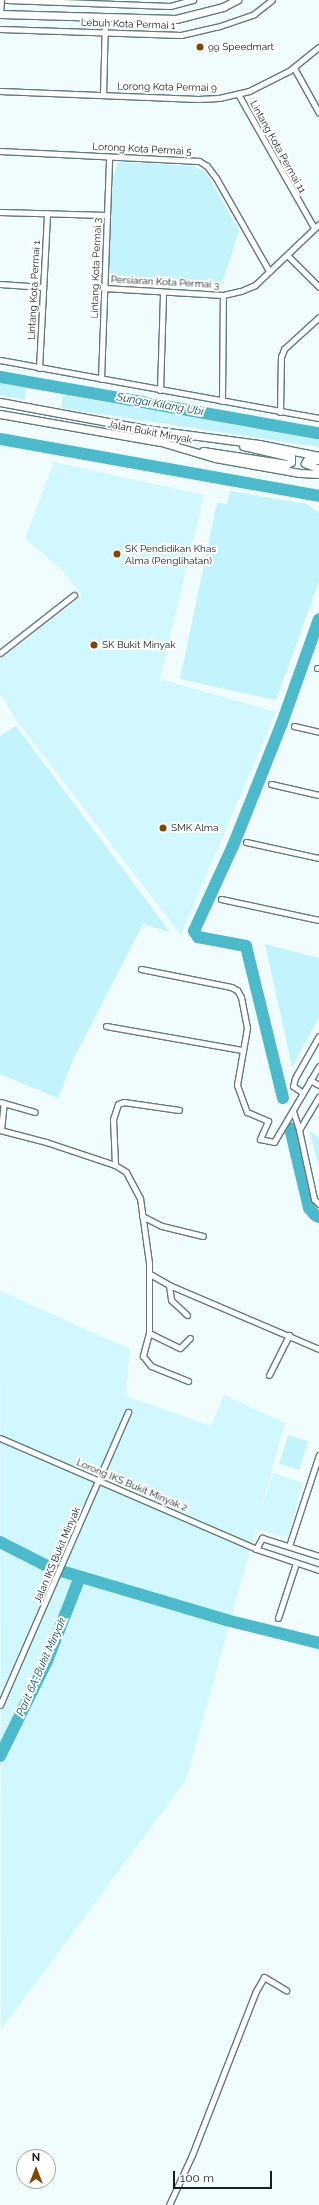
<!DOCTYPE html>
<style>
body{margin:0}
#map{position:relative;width:319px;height:2205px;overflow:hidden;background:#f1fcfe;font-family:Raleway,sans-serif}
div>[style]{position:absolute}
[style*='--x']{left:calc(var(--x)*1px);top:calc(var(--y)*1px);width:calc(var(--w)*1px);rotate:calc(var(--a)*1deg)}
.built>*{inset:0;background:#d1f8ff}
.green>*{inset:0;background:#c3f3fb;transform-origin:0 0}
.river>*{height:12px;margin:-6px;padding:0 6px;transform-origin:6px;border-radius:6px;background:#4cbacb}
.roads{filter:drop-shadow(1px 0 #617b80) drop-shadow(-1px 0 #617b80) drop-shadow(0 1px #617b80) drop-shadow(0 -1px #617b80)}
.street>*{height:5px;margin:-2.5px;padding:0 2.5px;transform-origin:2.5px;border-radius:2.5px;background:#fff}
.secondary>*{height:7px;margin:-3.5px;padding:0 3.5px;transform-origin:3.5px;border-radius:3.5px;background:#fff}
.dots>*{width:11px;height:11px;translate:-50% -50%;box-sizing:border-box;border:2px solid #fff;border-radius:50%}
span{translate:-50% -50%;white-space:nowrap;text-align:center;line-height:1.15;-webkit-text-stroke:4px #fff;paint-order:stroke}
.street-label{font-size:10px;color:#141f20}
.poi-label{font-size:10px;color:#141f20}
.left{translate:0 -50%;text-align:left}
.water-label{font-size:11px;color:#064b54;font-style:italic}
.north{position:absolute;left:16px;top:2149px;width:40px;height:40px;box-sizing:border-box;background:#fff;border:1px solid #a1a5a6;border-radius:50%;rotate:0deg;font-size:11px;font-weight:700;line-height:16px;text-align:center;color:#141f20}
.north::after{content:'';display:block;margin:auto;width:14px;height:18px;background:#824501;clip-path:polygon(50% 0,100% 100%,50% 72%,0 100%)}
.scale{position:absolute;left:173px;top:2171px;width:99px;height:18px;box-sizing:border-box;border:2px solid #141f20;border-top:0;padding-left:5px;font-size:12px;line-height:14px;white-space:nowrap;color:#141f20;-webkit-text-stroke:3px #fff;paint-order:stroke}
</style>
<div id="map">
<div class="built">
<i style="clip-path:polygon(54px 462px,204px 495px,160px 679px,276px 712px,181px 935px,16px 720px,0 693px,0 660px,82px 596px,62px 570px,25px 538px)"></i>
<i style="clip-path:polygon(0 1291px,130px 1349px,126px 1396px,211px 1426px,224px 1395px,285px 1423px,260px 1513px,273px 1473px,303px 1483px,288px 1536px,284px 1537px,256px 1529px,186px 1780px,1px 2030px)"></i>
</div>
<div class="green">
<i style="clip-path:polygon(119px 162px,193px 166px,206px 172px,239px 231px,221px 287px,112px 283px,107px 269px,113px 176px)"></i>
<i style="clip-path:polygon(0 383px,26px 388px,25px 400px,0 395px)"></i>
<i style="clip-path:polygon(63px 395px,319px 438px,319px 447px,61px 408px)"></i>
<i style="clip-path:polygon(230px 491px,307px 504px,319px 513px,319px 582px,276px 700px,180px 679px,217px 503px,227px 504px)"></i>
<i style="clip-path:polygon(16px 726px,170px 932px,143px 924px,73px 1060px,58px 1098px,0 1074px,0 736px)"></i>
<i style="clip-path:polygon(265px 944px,319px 958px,319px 1017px,292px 1067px)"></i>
<i style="clip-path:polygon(309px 1130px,319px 1138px,319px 1166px)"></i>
<i style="left:288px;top:1435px;width:21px;height:30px;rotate:17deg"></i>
</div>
<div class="river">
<i style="--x:0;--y:377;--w:324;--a:10"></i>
<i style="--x:0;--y:439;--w:324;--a:10.1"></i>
<i style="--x:283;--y:1098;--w:156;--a:-103.7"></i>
<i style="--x:246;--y:946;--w:49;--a:-169.4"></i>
<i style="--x:198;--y:937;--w:7;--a:-124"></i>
<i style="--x:194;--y:931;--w:94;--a:-65.4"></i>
<i style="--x:233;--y:846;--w:132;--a:-68.3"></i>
<i style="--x:282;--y:723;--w:110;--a:-70.4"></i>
<i style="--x:290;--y:1128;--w:82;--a:76.6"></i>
<i style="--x:309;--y:1208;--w:9;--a:49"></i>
<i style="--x:315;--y:1215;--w:4;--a:27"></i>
<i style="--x:0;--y:1542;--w:57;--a:27"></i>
<i style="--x:51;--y:1568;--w:183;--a:16.5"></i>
<i style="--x:226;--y:1620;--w:96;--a:13.9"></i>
<i style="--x:0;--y:1756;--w:106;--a:-63.7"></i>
<i style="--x:47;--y:1661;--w:90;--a:-68.6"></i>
</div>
<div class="roads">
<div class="street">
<i style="--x:7;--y:0;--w:163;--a:2.1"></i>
<i style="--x:170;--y:6;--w:24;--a:-15"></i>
<i style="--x:0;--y:14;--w:14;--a:-86"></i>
<i style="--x:0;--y:29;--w:181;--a:1.9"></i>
<i style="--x:181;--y:35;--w:37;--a:-13"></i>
<i style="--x:217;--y:27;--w:39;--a:-19"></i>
<i style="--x:254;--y:14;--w:23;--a:-38"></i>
<i style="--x:294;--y:68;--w:51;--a:60.9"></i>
<i style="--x:0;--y:91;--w:198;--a:2.3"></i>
<i style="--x:198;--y:99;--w:21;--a:-3"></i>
<i style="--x:219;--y:98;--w:31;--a:-13"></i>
<i style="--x:249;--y:91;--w:45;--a:-26.6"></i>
<i style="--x:289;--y:71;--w:38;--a:-39"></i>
<i style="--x:238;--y:94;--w:154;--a:60.4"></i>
<i style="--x:103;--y:95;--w:78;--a:-88.5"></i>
<i style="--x:0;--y:151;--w:199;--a:2.9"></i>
<i style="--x:199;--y:161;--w:9;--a:32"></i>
<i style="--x:207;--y:166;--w:15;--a:53"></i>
<i style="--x:216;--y:178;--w:107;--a:60.3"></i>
<i style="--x:0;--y:212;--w:107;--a:1.6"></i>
<i style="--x:287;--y:255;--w:45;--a:45"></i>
<i style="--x:0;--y:284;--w:43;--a:4"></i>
<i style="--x:104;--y:288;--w:119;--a:3.4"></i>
<i style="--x:223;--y:295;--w:18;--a:-13"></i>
<i style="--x:241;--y:291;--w:15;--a:-23"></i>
<i style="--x:255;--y:285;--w:88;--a:-43.6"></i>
<i style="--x:0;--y:360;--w:324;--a:10.3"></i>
<i style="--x:39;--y:368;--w:155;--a:-87"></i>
<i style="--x:101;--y:379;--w:222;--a:-87.9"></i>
<i style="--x:160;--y:390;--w:98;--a:-88.2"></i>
<i style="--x:222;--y:401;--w:106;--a:-89.5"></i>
<i style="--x:280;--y:412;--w:55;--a:-89"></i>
<i style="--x:281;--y:357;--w:9;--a:-69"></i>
<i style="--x:284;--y:349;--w:47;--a:-42.4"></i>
<i style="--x:0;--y:653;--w:94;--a:-38.1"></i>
<i style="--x:317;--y:668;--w:2;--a:0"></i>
<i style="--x:294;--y:726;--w:26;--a:13"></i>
<i style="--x:271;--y:784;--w:49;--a:12.9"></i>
<i style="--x:246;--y:842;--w:75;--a:12.4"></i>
<i style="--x:221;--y:899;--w:100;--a:12.1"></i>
<i style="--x:141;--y:969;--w:92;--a:11.3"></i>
<i style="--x:231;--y:987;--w:7;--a:27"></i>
<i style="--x:237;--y:990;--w:8;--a:60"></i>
<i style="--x:241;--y:997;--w:32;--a:79"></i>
<i style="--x:247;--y:1028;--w:58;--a:100"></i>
<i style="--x:237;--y:1085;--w:29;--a:70"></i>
<i style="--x:247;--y:1112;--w:23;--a:23"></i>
<i style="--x:268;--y:1121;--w:20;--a:114"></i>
<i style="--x:260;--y:1139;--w:14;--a:12"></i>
<i style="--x:274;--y:1142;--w:88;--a:-59.4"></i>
<i style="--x:106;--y:1026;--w:138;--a:10"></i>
<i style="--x:310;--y:1080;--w:10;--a:29"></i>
<i style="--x:303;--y:1093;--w:12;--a:-145"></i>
<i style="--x:293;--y:1086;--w:8;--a:-76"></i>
<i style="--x:295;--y:1078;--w:48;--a:-60.3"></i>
<i style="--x:0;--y:1102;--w:36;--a:16"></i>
<i style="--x:179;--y:1110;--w:56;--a:-171.7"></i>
<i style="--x:124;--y:1102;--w:6;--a:162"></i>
<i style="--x:118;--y:1104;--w:16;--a:108"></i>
<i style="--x:113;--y:1119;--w:46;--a:87.5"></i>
<i style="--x:115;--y:1165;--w:13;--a:32"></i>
<i style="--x:126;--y:1172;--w:30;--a:62"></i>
<i style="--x:140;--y:1198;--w:66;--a:82.1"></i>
<i style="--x:149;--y:1263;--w:70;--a:90"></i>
<i style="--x:149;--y:1333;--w:24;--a:105"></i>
<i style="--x:143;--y:1356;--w:13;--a:51"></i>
<i style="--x:151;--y:1366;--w:40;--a:22"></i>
<i style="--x:293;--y:1111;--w:20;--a:72"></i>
<i style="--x:299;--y:1130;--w:71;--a:77.7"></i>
<i style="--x:314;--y:1199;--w:7;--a:45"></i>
<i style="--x:0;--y:1130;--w:48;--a:14.6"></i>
<i style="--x:46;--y:1142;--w:73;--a:18.4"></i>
<i style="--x:1;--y:1130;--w:27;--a:-84"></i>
<i style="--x:299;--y:1130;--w:39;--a:-59"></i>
<i style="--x:142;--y:1216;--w:22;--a:27"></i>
<i style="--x:162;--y:1226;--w:42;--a:13.7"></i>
<i style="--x:150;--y:1274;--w:22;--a:30"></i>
<i style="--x:169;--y:1285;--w:163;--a:23.1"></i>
<i style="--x:169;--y:1285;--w:15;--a:82"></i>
<i style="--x:171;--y:1300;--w:22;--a:43"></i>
<i style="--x:149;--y:1333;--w:34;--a:26"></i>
<i style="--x:180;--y:1348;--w:14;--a:-45"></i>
<i style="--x:269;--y:1375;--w:45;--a:-63.4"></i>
<i style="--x:0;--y:1438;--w:279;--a:23.4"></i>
<i style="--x:256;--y:1549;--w:66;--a:18.4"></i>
<i style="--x:289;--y:1546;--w:96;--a:-71.8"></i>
<i style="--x:256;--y:1549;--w:13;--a:-61"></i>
<i style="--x:262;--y:1538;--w:60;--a:17.5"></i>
<i style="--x:278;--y:1618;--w:58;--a:-71.9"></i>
<i style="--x:0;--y:1705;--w:320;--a:-66.4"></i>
<i style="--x:169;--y:2205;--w:55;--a:-65.3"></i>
<i style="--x:192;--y:2155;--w:176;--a:-68.7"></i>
<i style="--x:256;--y:1991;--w:16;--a:-60"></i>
<i style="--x:264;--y:1977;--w:26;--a:31"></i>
</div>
<div class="secondary">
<i style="--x:0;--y:14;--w:176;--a:1.6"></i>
<i style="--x:176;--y:19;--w:49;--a:-14.3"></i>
<i style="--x:223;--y:7;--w:16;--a:-27"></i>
<i style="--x:0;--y:402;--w:147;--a:10.5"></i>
<i style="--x:145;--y:429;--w:115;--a:7.5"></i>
<i style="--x:259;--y:444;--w:61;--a:11.3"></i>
<i style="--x:0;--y:414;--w:163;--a:9.9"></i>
<i style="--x:161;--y:442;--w:56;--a:16.5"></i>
<i style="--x:215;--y:458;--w:86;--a:10"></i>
<i style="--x:300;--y:473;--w:19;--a:3"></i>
<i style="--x:203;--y:451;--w:85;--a:8.8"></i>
<i style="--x:287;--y:464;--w:4;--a:-27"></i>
<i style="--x:291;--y:462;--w:5;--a:-90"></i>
<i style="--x:291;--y:457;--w:49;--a:-167.1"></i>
<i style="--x:319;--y:460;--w:12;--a:180"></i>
<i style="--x:307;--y:460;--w:4;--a:124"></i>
<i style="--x:305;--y:463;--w:15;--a:23"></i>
</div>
</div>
<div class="dots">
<i style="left:200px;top:47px;background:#824501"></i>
<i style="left:117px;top:554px;background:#824501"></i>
<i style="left:94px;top:645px;background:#824501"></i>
<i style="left:163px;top:828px;background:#824501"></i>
</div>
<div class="street-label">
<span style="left:128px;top:24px;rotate:2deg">Lebuh Kota Permai 1</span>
<span style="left:167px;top:87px;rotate:1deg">Lorong Kota Permai 9</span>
<span style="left:278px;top:147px;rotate:61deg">Lintang Kota Permai 11</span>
<span style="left:142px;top:149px;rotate:3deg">Lorong Kota Permai 5</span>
<span style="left:96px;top:268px;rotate:-88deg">Lintang Kota Permai 3</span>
<span style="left:165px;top:282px;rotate:3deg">Persiaran Kota Permai 3</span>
<span style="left:34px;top:290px;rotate:-87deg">Lintang Kota Permai 1</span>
<span style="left:150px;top:432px;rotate:11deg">Jalan Bukit Minyak</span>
<span style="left:132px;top:1485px;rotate:23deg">Lorong IKS Bukit Minyak 2</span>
<span style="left:57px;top:1555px;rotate:-67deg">Jalan IKS Bukit Minyak</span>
</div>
<div class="poi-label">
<span class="left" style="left:208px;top:47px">99 Speedmart</span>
<span class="left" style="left:125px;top:554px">SK Pendidikan Khas<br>Alma (Penglihatan)</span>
<span class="left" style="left:102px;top:645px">SK Bukit Minyak</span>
<span class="left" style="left:171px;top:828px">SMK Alma</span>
</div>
<div class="water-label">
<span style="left:160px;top:405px;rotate:10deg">Sungai Kilang Ubi</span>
<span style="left:42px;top:1667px;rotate:-66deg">Parit 6A-Bukit Minyak</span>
</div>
<div class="north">N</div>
<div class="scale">100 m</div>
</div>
